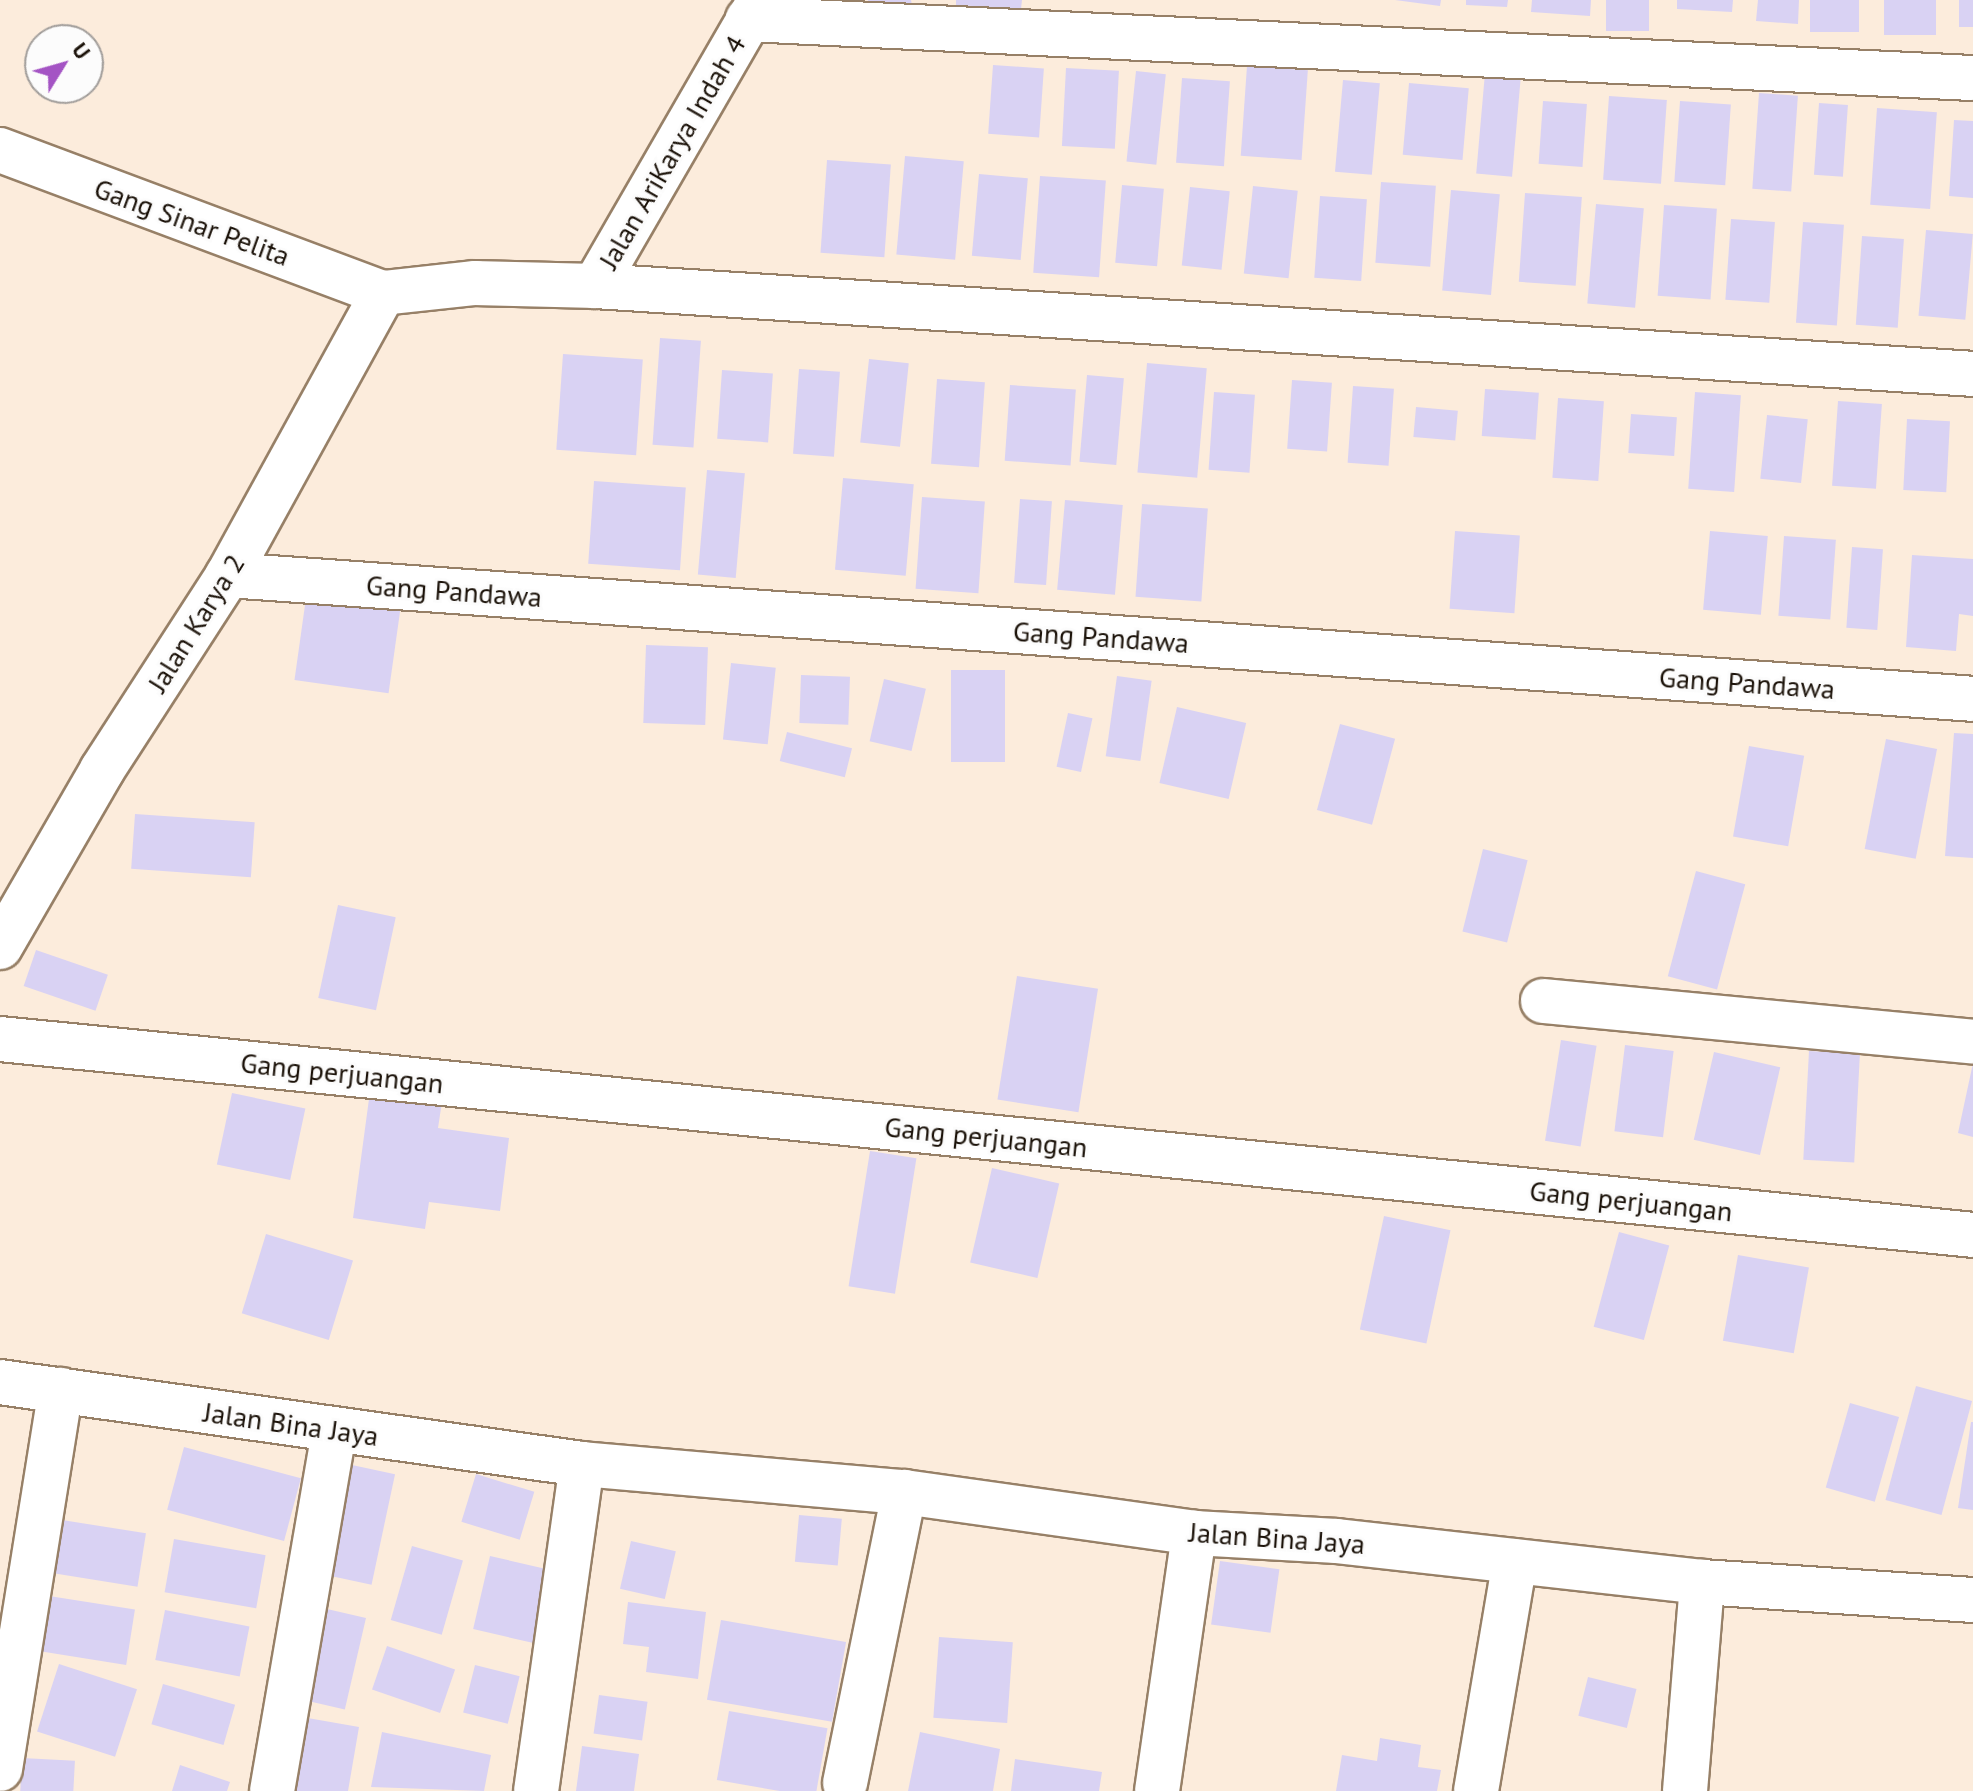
<!DOCTYPE html>
<style>
body{margin:0}
#map{position:relative;width:1973px;height:1791px;overflow:hidden;background:#fcecdc;font-family:"PT Sans",sans-serif}
div>[style]{position:absolute}
[style*='--x']{left:calc(var(--x)*1px);top:calc(var(--y)*1px);width:calc(var(--w)*1px);rotate:calc(var(--a)*1deg)}
.building>*{inset:0;background:#d9d2f3;transform-origin:0 0}
.roads{filter:drop-shadow(2px 0 #978067) drop-shadow(-2px 0 #978067) drop-shadow(0 2px #978067) drop-shadow(0 -2px #978067)}
.minor>*{height:44px;margin:-22px;padding:0 22px;transform-origin:22px;border-radius:22px;background:#fff}
span{translate:-50% -50%;white-space:nowrap;text-align:center;line-height:1.15;-webkit-text-stroke:6px #fcfcfc;paint-order:stroke}
.street-label{font-size:28px;color:#1b1209}
.north{position:absolute;left:24px;top:24px;width:80px;height:80px;box-sizing:border-box;background:#fcfcfc;border:2px solid #a29e9b;border-radius:50%;rotate:53deg;font-size:22px;font-weight:700;line-height:32px;text-align:center;color:#1b1209}
.north::after{content:'';display:block;margin:auto;width:28px;height:36px;background:#a454c4;clip-path:polygon(50% 0,100% 100%,50% 72%,0 100%)}
</style>
<div id="map">
<div class="building">
<i style="clip-path:polygon(868px 0,911px 0,912px 5px,868px 6px)"></i>
<i style="clip-path:polygon(956px 0,1022px 0,1021px 9px,956px 5px)"></i>
<i style="clip-path:polygon(1395px 0,1441px 0,1440px 6px)"></i>
<i style="clip-path:polygon(1466px 0,1508px 0,1507px 7px,1466px 5px)"></i>
<i style="clip-path:polygon(1532px 0,1591px 0,1590px 16px,1531px 12px)"></i>
<i style="left:1606px;top:0;width:43px;height:31px"></i>
<i style="clip-path:polygon(1677px 0,1733px 0,1732px 12px,1677px 9px)"></i>
<i style="clip-path:polygon(1758px 0,1799px 0,1798px 24px,1756px 21px)"></i>
<i style="left:1810px;top:0;width:49px;height:32px"></i>
<i style="left:1884px;top:0;width:52px;height:35px"></i>
<i style="left:1959px;top:0;width:14px;height:27px"></i>
<i style="left:993px;top:65px;width:51px;height:69px;rotate:4deg"></i>
<i style="left:1247px;top:66px;width:61px;height:90px;rotate:4deg"></i>
<i style="left:1066px;top:68px;width:53px;height:78px;rotate:3deg"></i>
<i style="left:1136px;top:71px;width:30px;height:91px;rotate:6deg"></i>
<i style="left:1485px;top:73px;width:36px;height:101px;rotate:5deg"></i>
<i style="left:1182px;top:78px;width:48px;height:85px;rotate:4deg"></i>
<i style="left:1343px;top:80px;width:37px;height:92px;rotate:5deg"></i>
<i style="left:1409px;top:83px;width:60px;height:72px;rotate:5deg"></i>
<i style="left:1759px;top:93px;width:39px;height:96px;rotate:4deg"></i>
<i style="left:1609px;top:96px;width:58px;height:84px;rotate:4deg"></i>
<i style="left:1543px;top:101px;width:44px;height:63px;rotate:4deg"></i>
<i style="left:1680px;top:101px;width:51px;height:81px;rotate:4deg"></i>
<i style="left:1819px;top:103px;width:29px;height:72px;rotate:4deg"></i>
<i style="left:1877px;top:108px;width:60px;height:97px;rotate:4deg"></i>
<i style="clip-path:polygon(1954px 120px,1973px 121px,1973px 198px,1949px 196px)"></i>
<i style="left:905px;top:156px;width:59px;height:99px;rotate:5deg"></i>
<i style="left:827px;top:160px;width:64px;height:93px;rotate:4deg"></i>
<i style="left:979px;top:174px;width:49px;height:82px;rotate:5deg"></i>
<i style="left:1040px;top:176px;width:66px;height:97px;rotate:4deg"></i>
<i style="left:1381px;top:182px;width:55px;height:81px;rotate:4deg"></i>
<i style="left:1122px;top:185px;width:42px;height:78px;rotate:5deg"></i>
<i style="left:1253px;top:186px;width:45px;height:88px;rotate:6deg"></i>
<i style="left:1190px;top:187px;width:40px;height:79px;rotate:6deg"></i>
<i style="left:1451px;top:190px;width:49px;height:101px;rotate:5deg"></i>
<i style="left:1525px;top:193px;width:57px;height:89px;rotate:4deg"></i>
<i style="left:1320px;top:196px;width:47px;height:82px;rotate:4deg"></i>
<i style="left:1596px;top:204px;width:48px;height:100px;rotate:5deg"></i>
<i style="left:1664px;top:205px;width:53px;height:91px;rotate:4deg"></i>
<i style="left:1731px;top:219px;width:44px;height:81px;rotate:4deg"></i>
<i style="left:1803px;top:222px;width:41px;height:101px;rotate:4deg"></i>
<i style="left:1926px;top:230px;width:47px;height:86px;rotate:5deg"></i>
<i style="left:1862px;top:236px;width:42px;height:89px;rotate:4deg"></i>
<i style="left:660px;top:338px;width:41px;height:107px;rotate:4deg"></i>
<i style="left:563px;top:354px;width:80px;height:96px;rotate:4deg"></i>
<i style="left:869px;top:359px;width:40px;height:84px;rotate:6deg"></i>
<i style="left:1147px;top:363px;width:60px;height:110px;rotate:5deg"></i>
<i style="left:799px;top:369px;width:41px;height:85px;rotate:4deg"></i>
<i style="left:722px;top:370px;width:51px;height:69px;rotate:4deg"></i>
<i style="left:1087px;top:375px;width:37px;height:87px;rotate:5deg"></i>
<i style="left:937px;top:379px;width:48px;height:85px;rotate:4deg"></i>
<i style="left:1292px;top:380px;width:40px;height:69px;rotate:4deg"></i>
<i style="left:1010px;top:385px;width:66px;height:76px;rotate:4deg"></i>
<i style="left:1353px;top:386px;width:41px;height:77px;rotate:4deg"></i>
<i style="left:1485px;top:389px;width:54px;height:47px;rotate:4deg"></i>
<i style="left:1214px;top:392px;width:41px;height:78px;rotate:4deg"></i>
<i style="left:1695px;top:392px;width:46px;height:97px;rotate:4deg"></i>
<i style="left:1558px;top:398px;width:46px;height:80px;rotate:4deg"></i>
<i style="left:1838px;top:401px;width:44px;height:85px;rotate:4deg"></i>
<i style="left:1416px;top:407px;width:42px;height:30px;rotate:5deg"></i>
<i style="left:1631px;top:414px;width:46px;height:39px;rotate:4deg"></i>
<i style="left:1767px;top:415px;width:41px;height:64px;rotate:6deg"></i>
<i style="left:1907px;top:419px;width:43px;height:71px;rotate:3deg"></i>
<i style="left:707px;top:470px;width:38px;height:105px;rotate:5deg"></i>
<i style="left:843px;top:478px;width:71px;height:92px;rotate:5deg"></i>
<i style="left:594px;top:481px;width:92px;height:83px;rotate:4deg"></i>
<i style="left:922px;top:497px;width:63px;height:92px;rotate:4deg"></i>
<i style="left:1020px;top:499px;width:32px;height:84px;rotate:4deg"></i>
<i style="left:1065px;top:500px;width:58px;height:90px;rotate:5deg"></i>
<i style="left:1142px;top:504px;width:66px;height:93px;rotate:4deg"></i>
<i style="left:1455px;top:531px;width:65px;height:78px;rotate:4deg"></i>
<i style="left:1710px;top:531px;width:58px;height:79px;rotate:5deg"></i>
<i style="left:1784px;top:536px;width:52px;height:80px;rotate:4deg"></i>
<i style="left:1852px;top:547px;width:31px;height:81px;rotate:4deg"></i>
<i style="clip-path:polygon(1912px 555px,1973px 559px,1973px 616px,1959px 614px,1956px 651px,1906px 647px)"></i>
<i style="left:307px;top:591px;width:95px;height:90px;rotate:8deg"></i>
<i style="left:646px;top:645px;width:62px;height:78px;rotate:2deg"></i>
<i style="left:731px;top:663px;width:45px;height:77px;rotate:6deg"></i>
<i style="left:951px;top:670px;width:54px;height:92px"></i>
<i style="left:801px;top:675px;width:49px;height:48px;rotate:2deg"></i>
<i style="left:1117px;top:676px;width:35px;height:81px;rotate:8deg"></i>
<i style="left:884px;top:679px;width:43px;height:64px;rotate:13deg"></i>
<i style="left:1177px;top:707px;width:71px;height:78px;rotate:13deg"></i>
<i style="left:1068px;top:713px;width:25px;height:55px;rotate:12deg"></i>
<i style="left:1340px;top:724px;width:57px;height:89px;rotate:15deg"></i>
<i style="left:787px;top:732px;width:67px;height:30px;rotate:14deg"></i>
<i style="clip-path:polygon(1954px 733px,1973px 734px,1973px 858px,1945px 856px)"></i>
<i style="left:1886px;top:739px;width:52px;height:112px;rotate:11deg"></i>
<i style="left:1749px;top:746px;width:56px;height:92px;rotate:10deg"></i>
<i style="left:135px;top:814px;width:120px;height:55px;rotate:4deg"></i>
<i style="left:1483px;top:849px;width:46px;height:85px;rotate:14deg"></i>
<i style="left:1696px;top:871px;width:51px;height:109px;rotate:15deg"></i>
<i style="left:338px;top:905px;width:59px;height:95px;rotate:12deg"></i>
<i style="left:36px;top:950px;width:76px;height:38px;rotate:19deg"></i>
<i style="left:1017px;top:976px;width:82px;height:125px;rotate:9deg"></i>
<i style="left:1561px;top:1040px;width:36px;height:102px;rotate:9deg"></i>
<i style="left:1625px;top:1045px;width:49px;height:87px;rotate:7deg"></i>
<i style="left:1809px;top:1051px;width:51px;height:109px;rotate:3deg"></i>
<i style="left:1714px;top:1052px;width:68px;height:90px;rotate:13deg"></i>
<i style="clip-path:polygon(1973px 1063px,1973px 1137px,1958px 1133px)"></i>
<i style="clip-path:polygon(371px 1084px,443px 1095px,438px 1128px,509px 1138px,500px 1211px,429px 1202px,425px 1229px,353px 1218px)"></i>
<i style="left:232px;top:1093px;width:75px;height:73px;rotate:12deg"></i>
<i style="left:870px;top:1151px;width:47px;height:137px;rotate:9deg"></i>
<i style="left:992px;top:1168px;width:69px;height:97px;rotate:13deg"></i>
<i style="left:1384px;top:1216px;width:68px;height:116px;rotate:12deg"></i>
<i style="left:1619px;top:1232px;width:52px;height:98px;rotate:15deg"></i>
<i style="left:266px;top:1234px;width:91px;height:83px;rotate:17deg"></i>
<i style="left:1738px;top:1255px;width:72px;height:87px;rotate:10deg"></i>
<i style="left:1916px;top:1386px;width:58px;height:118px;rotate:15deg"></i>
<i style="left:1850px;top:1403px;width:51px;height:88px;rotate:16deg"></i>
<i style="clip-path:polygon(1971px 1422px,1973px 1422px,1973px 1510px,1958px 1508px)"></i>
<i style="left:184px;top:1447px;width:121px;height:65px;rotate:15deg"></i>
<i style="left:352px;top:1465px;width:44px;height:113px;rotate:12deg"></i>
<i style="left:476px;top:1474px;width:61px;height:50px;rotate:17deg"></i>
<i style="left:799px;top:1515px;width:43px;height:47px;rotate:5deg"></i>
<i style="left:62px;top:1520px;width:85px;height:54px;rotate:9deg"></i>
<i style="left:174px;top:1539px;width:93px;height:54px;rotate:10deg"></i>
<i style="left:631px;top:1541px;width:46px;height:49px;rotate:13deg"></i>
<i style="left:412px;top:1546px;width:53px;height:77px;rotate:16deg"></i>
<i style="left:490px;top:1556px;width:62px;height:75px;rotate:13deg"></i>
<i style="left:1220px;top:1561px;width:60px;height:64px;rotate:8deg"></i>
<i style="left:49px;top:1596px;width:87px;height:56px;rotate:9deg"></i>
<i style="clip-path:polygon(628px 1602px,706px 1612px,698px 1679px,646px 1672px,649px 1647px,623px 1644px)"></i>
<i style="left:327px;top:1609px;width:40px;height:94px;rotate:13deg"></i>
<i style="left:165px;top:1610px;width:86px;height:51px;rotate:11deg"></i>
<i style="left:721px;top:1620px;width:127px;height:81px;rotate:10deg"></i>
<i style="left:939px;top:1637px;width:74px;height:81px;rotate:4deg"></i>
<i style="left:387px;top:1646px;width:72px;height:46px;rotate:19deg"></i>
<i style="left:59px;top:1664px;width:82px;height:71px;rotate:18deg"></i>
<i style="left:475px;top:1665px;width:46px;height:49px;rotate:14deg"></i>
<i style="left:1588px;top:1677px;width:50px;height:40px;rotate:14deg"></i>
<i style="left:163px;top:1684px;width:75px;height:42px;rotate:16deg"></i>
<i style="left:599px;top:1695px;width:49px;height:39px;rotate:8deg"></i>
<i style="left:729px;top:1711px;width:100px;height:70px;rotate:10deg"></i>
<i style="clip-path:polygon(302px 1717px,359px 1727px,348px 1791px,290px 1791px)"></i>
<i style="clip-path:polygon(382px 1732px,491px 1755px,484px 1791px,371px 1787px)"></i>
<i style="clip-path:polygon(920px 1732px,1000px 1749px,993px 1791px,908px 1791px)"></i>
<i style="clip-path:polygon(1380px 1738px,1421px 1745px,1418px 1767px,1441px 1770px,1437px 1791px,1336px 1791px,1342px 1755px,1377px 1761px)"></i>
<i style="clip-path:polygon(582px 1746px,639px 1754px,634px 1791px,576px 1791px)"></i>
<i style="left:22px;top:1758px;width:53px;height:33px;rotate:3deg"></i>
<i style="clip-path:polygon(1015px 1759px,1102px 1772px,1099px 1791px,1011px 1791px)"></i>
<i style="clip-path:polygon(180px 1765px,230px 1782px,227px 1791px,172px 1791px)"></i>
</div>
<div class="roads">
<div class="minor">
<i style="--x:748;--y:19;--w:1226;--a:2.76"></i>
<i style="--x:0;--y:150;--w:409;--a:20.5"></i>
<i style="--x:383;--y:293;--w:93;--a:-6.2"></i>
<i style="--x:475;--y:283;--w:120;--a:1.4"></i>
<i style="--x:595;--y:286;--w:330;--a:-60"></i>
<i style="--x:595;--y:286;--w:1381;--a:3.65"></i>
<i style="--x:228;--y:575;--w:1749;--a:4.06"></i>
<i style="--x:0;--y:947;--w:204;--a:-60"></i>
<i style="--x:102;--y:770;--w:232;--a:-57.1"></i>
<i style="--x:228;--y:575;--w:322;--a:-61.2"></i>
<i style="--x:1543;--y:1001;--w:432;--a:5.4"></i>
<i style="--x:0;--y:1039;--w:1983;--a:5.67"></i>
<i style="--x:0;--y:1382;--w:588;--a:8.02"></i>
<i style="--x:582;--y:1464;--w:330;--a:98"></i>
<i style="--x:582;--y:1464;--w:323;--a:5"></i>
<i style="--x:904;--y:1492;--w:293;--a:8"></i>
<i style="--x:1194;--y:1533;--w:143;--a:3.2"></i>
<i style="--x:1337;--y:1541;--w:367;--a:6.4"></i>
<i style="--x:1702;--y:1582;--w:272;--a:3.8"></i>
<i style="--x:0;--y:1769;--w:384;--a:-80.9"></i>
<i style="--x:845;--y:1783;--w:297;--a:-78.5"></i>
<i style="--x:272;--y:1791;--w:365;--a:-80.2"></i>
<i style="--x:1157;--y:1791;--w:261;--a:-81.8"></i>
<i style="--x:1476;--y:1791;--w:233;--a:-80.4"></i>
<i style="--x:1685;--y:1791;--w:210;--a:-85.3"></i>
</div>
</div>
<div class="street-label">
<span style="left:672px;top:152px;rotate:-60deg">Jalan AriKarya Indah 4</span>
<span style="left:192px;top:222px;rotate:20deg">Gang Sinar Pelita</span>
<span style="left:454px;top:591px;rotate:4deg">Gang Pandawa</span>
<span style="left:196px;top:623px;rotate:-58deg">Jalan Karya 2</span>
<span style="left:1101px;top:637px;rotate:4deg">Gang Pandawa</span>
<span style="left:1747px;top:683px;rotate:4deg">Gang Pandawa</span>
<span style="left:342px;top:1073px;rotate:6deg">Gang perjuangan</span>
<span style="left:986px;top:1137px;rotate:6deg">Gang perjuangan</span>
<span style="left:1631px;top:1201px;rotate:6deg">Gang perjuangan</span>
<span style="left:291px;top:1424px;rotate:8deg">Jalan Bina Jaya</span>
<span style="left:1277px;top:1538px;rotate:4deg">Jalan Bina Jaya</span>
</div>
<div class="north">U</div>
</div>
